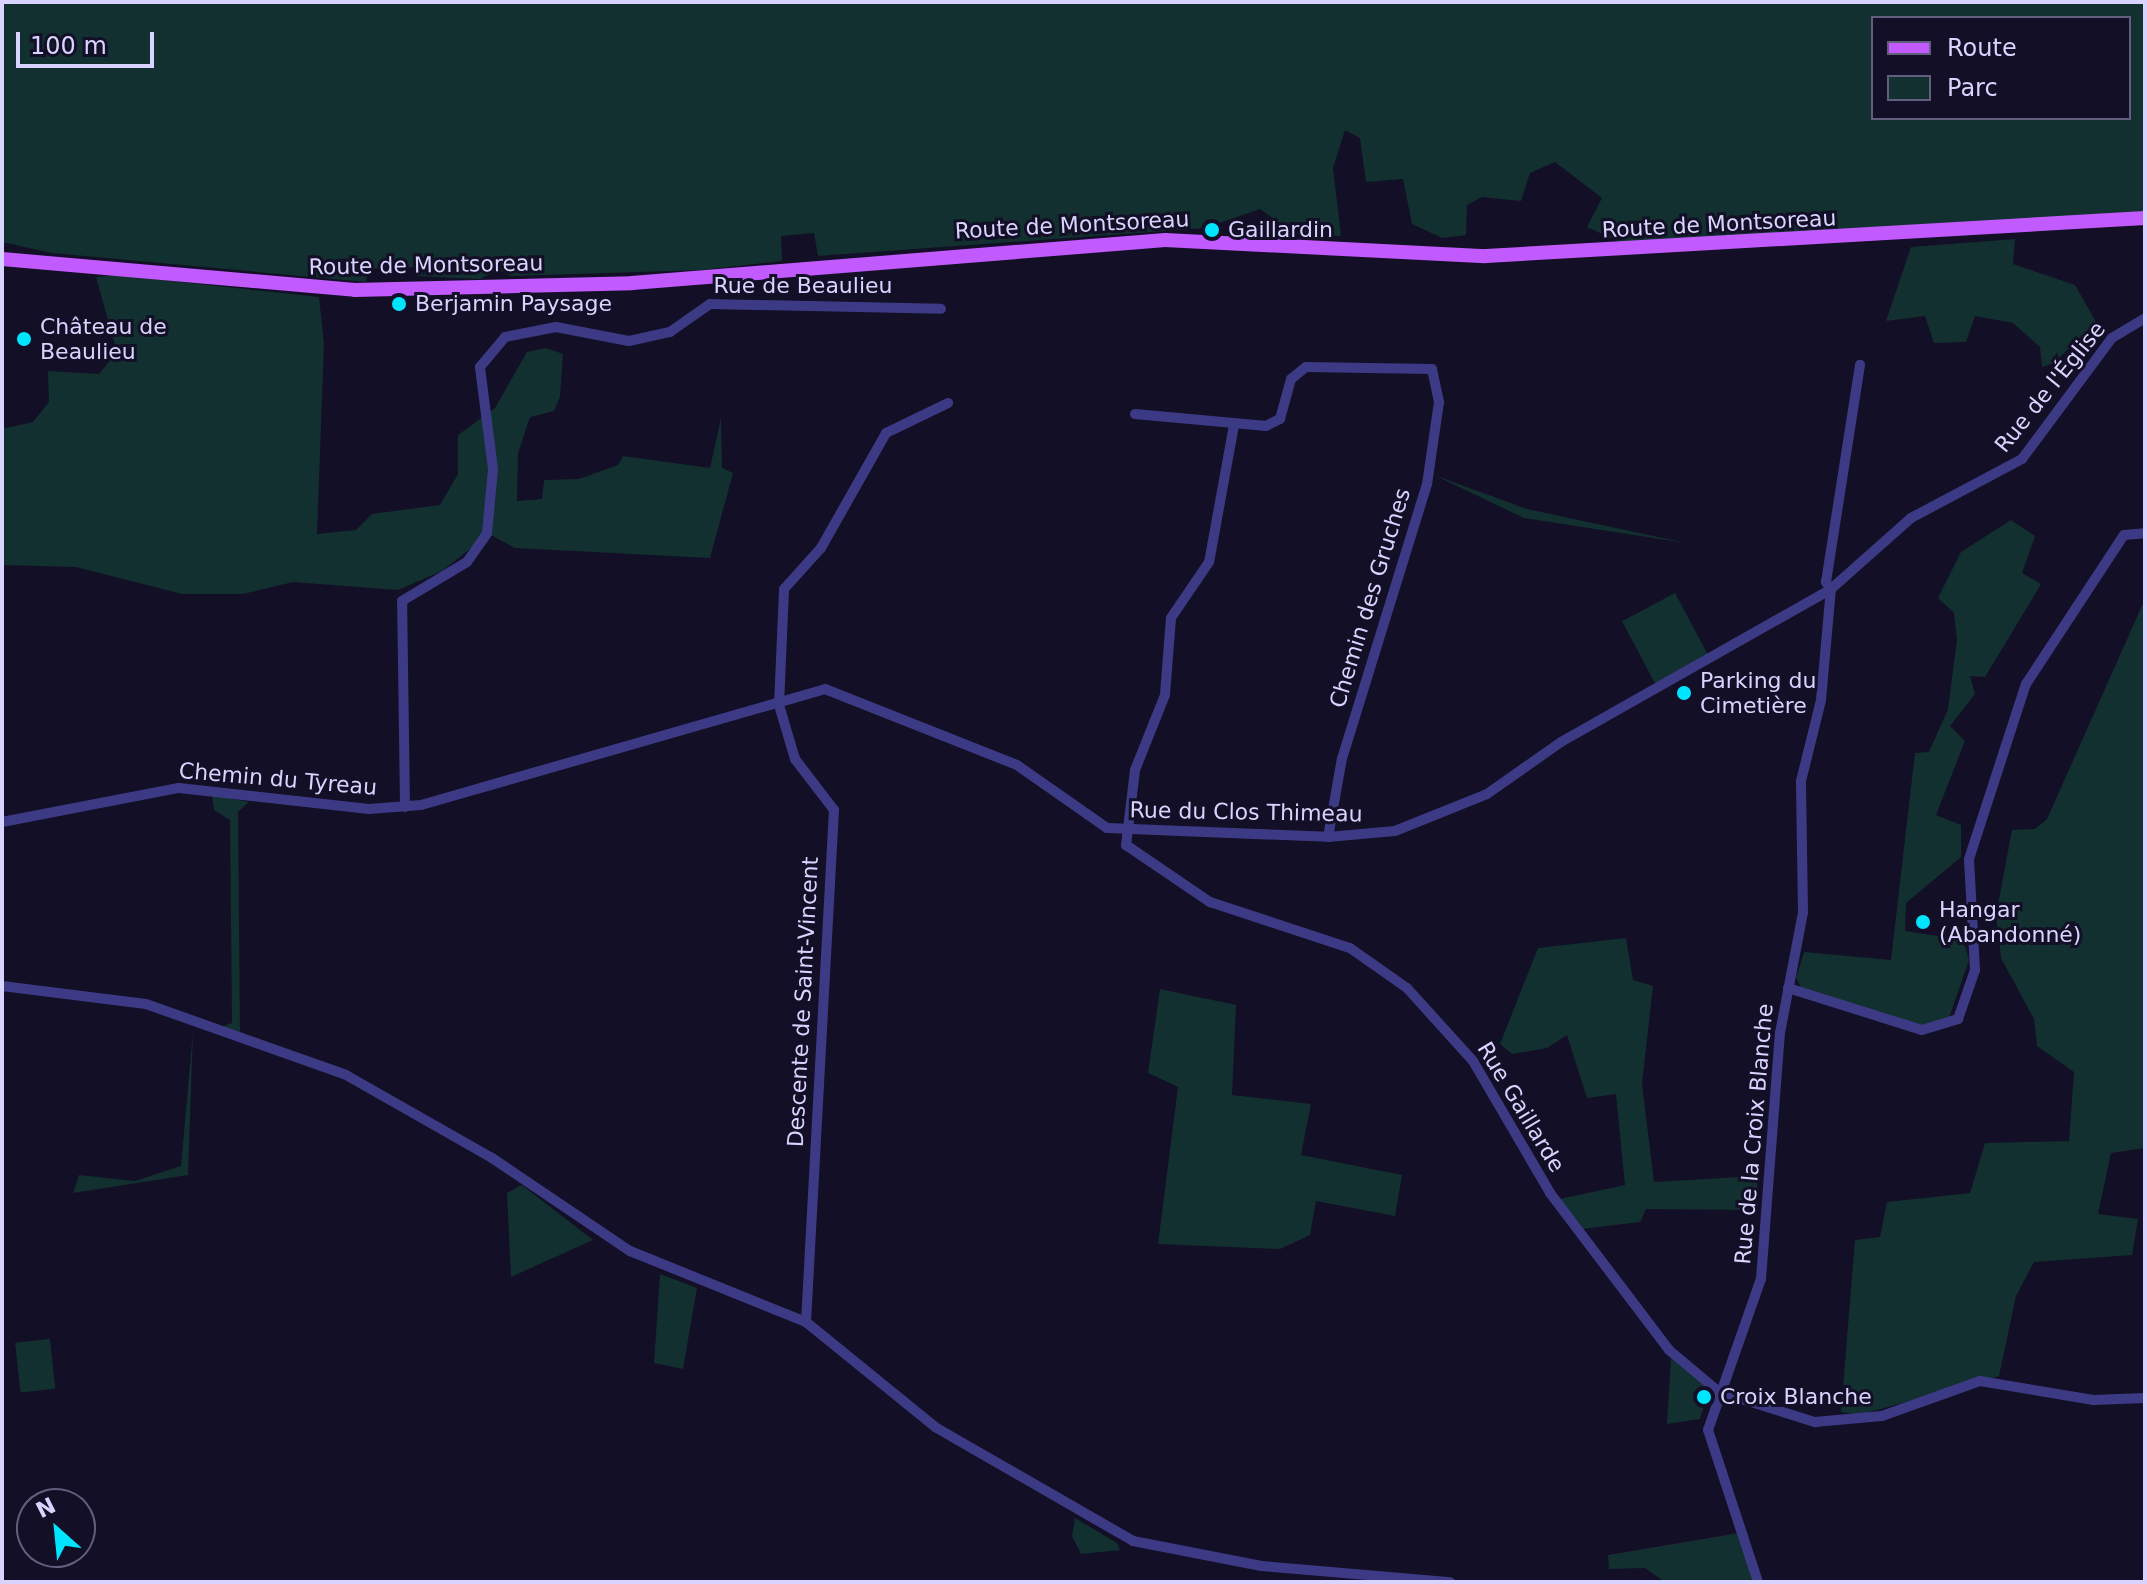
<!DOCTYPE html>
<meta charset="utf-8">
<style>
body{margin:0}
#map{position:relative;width:2147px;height:1584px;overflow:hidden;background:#130f26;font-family:"DejaVu Sans",sans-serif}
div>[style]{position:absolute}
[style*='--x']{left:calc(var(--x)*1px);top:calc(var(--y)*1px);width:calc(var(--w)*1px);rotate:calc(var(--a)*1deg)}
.green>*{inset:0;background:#12302f;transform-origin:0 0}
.minor>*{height:10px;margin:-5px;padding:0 5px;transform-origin:5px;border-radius:5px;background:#3d3a85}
.major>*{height:14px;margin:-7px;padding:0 7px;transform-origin:7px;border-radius:7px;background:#c25bff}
.dots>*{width:22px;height:22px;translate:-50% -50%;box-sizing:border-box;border:4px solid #130f26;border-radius:50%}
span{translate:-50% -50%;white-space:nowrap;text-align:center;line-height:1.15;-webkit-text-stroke:6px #130f26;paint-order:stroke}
.street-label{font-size:22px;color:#d9d4ff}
.poi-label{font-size:22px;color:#d9d4ff}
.left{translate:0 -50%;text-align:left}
.frame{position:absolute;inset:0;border:4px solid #d9d4ff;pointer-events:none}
.legend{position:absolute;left:1871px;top:16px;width:260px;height:104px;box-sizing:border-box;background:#130f26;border:2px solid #625e7d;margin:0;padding:10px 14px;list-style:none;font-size:24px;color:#d9d4ff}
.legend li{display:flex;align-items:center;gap:16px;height:40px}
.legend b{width:40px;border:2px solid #625e7d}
.north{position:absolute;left:16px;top:1488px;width:80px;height:80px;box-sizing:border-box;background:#130f26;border:2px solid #625e7d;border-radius:50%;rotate:333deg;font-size:22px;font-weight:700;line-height:32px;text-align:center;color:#d9d4ff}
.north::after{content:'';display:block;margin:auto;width:28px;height:36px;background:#00e5ff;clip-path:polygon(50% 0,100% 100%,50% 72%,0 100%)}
.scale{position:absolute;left:16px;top:32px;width:138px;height:36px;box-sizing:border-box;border:4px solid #d9d4ff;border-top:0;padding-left:10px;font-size:24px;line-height:28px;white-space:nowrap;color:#d9d4ff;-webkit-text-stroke:6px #130f26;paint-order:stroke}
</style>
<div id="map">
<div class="green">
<i style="clip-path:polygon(evenodd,2px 2px,2145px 2px,2145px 213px,1620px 242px,1587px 227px,1602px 198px,1555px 162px,1530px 173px,1521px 201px,1482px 197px,1467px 205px,1466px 235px,1442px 238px,1412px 224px,1403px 179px,1366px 182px,1360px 138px,1345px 130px,1333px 168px,1341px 236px,1295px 234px,1260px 209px,1205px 228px,818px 256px,814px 233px,781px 236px,782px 261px,702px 270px,511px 276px,499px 270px,480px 279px,417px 276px,415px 267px,368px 269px,366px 282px,52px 253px,2px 242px,2px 2px,1873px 18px,2129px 18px,2129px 118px,1873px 118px,1873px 18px)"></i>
<i style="clip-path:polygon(2015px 239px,2013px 264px,2075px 285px,2096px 322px,2054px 363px,2042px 367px,2040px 347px,2013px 323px,1975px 316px,1966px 342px,1934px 343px,1925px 316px,1886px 321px,1911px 247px)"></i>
<i style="clip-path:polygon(117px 275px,319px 297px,324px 344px,317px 534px,356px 530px,372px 514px,440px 505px,458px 474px,458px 435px,495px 408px,527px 352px,546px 348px,563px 354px,560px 397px,554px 411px,530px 417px,518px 453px,517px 501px,542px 499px,544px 480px,579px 479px,618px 465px,623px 456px,710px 468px,721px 418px,722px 468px,733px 473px,710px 558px,515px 548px,489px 534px,442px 571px,398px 590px,293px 582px,243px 594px,182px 594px,76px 567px,2px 565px,2px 429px,33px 422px,49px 402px,48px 371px,99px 374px,117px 352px,96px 277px)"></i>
<i style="clip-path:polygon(1434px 475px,1527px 509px,1686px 543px,1524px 518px)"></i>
<i style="clip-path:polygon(2011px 520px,2035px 536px,2022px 573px,2041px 584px,1985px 677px,1970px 676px,1975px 694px,1950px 726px,1965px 741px,1936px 815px,1961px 825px,1961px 857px,1906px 903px,1905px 931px,1950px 938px,1965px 946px,1969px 960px,1949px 1018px,1923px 1027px,1802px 989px,1796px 978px,1804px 952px,1891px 960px,1915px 753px,1929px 752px,1948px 709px,1957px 640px,1954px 613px,1938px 598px,1961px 552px)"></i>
<i style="left:1675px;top:593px;width:72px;height:60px;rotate:62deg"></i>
<i style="clip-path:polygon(2145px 599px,2145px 1148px,2111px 1153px,2098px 1214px,2138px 1219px,2132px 1255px,2034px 1262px,2016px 1296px,1999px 1376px,1859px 1415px,1841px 1412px,1855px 1240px,1880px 1237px,1887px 1202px,1970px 1193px,1985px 1143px,2069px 1141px,2074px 1072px,2037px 1046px,2034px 1019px,2001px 958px,1996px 915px,2012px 830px,2035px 829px,2047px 819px)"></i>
<i style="clip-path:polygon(212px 795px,249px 802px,238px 812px,240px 1034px,221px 1027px,232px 1023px,230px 820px,214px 810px)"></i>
<i style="clip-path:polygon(1626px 938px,1633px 980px,1653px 986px,1642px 1084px,1654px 1182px,1758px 1176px,1756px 1210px,1646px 1209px,1640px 1222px,1581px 1229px,1555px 1200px,1625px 1185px,1616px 1094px,1587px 1098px,1567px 1035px,1547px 1048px,1512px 1054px,1500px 1044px,1538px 948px)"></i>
<i style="clip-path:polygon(1160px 989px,1236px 1005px,1232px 1095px,1311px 1104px,1301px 1155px,1402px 1175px,1395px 1216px,1316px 1201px,1310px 1235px,1280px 1249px,1158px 1244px,1178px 1087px,1148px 1073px)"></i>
<i style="clip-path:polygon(193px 1031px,188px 1175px,73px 1193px,79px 1175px,135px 1181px,181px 1166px)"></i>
<i style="clip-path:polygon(522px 1185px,593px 1240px,511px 1277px,507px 1193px)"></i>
<i style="clip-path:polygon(660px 1274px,697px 1288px,683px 1369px,654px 1363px)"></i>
<i style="left:50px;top:1339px;width:50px;height:35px;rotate:84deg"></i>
<i style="clip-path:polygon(1671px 1358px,1709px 1390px,1700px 1419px,1667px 1424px)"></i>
<i style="clip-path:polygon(1075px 1518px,1117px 1543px,1120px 1550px,1081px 1554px,1072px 1536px)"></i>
<i style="clip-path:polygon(1739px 1533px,1753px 1582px,1665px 1582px,1645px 1568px,1609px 1569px,1608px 1555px)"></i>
</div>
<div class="minor">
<i style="--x:1135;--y:414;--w:132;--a:5.2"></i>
<i style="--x:1266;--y:426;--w:16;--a:-27"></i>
<i style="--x:1280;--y:419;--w:41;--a:-74.6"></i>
<i style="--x:1291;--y:379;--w:19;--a:-39"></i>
<i style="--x:1306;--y:367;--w:126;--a:0.9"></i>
<i style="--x:1432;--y:369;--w:34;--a:78"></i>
<i style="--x:1439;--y:402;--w:83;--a:98.3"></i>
<i style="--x:1427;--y:484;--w:287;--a:107.2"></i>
<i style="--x:1342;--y:758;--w:80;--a:100"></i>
<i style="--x:1234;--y:425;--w:139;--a:100.3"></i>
<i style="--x:1209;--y:562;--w:68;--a:124.2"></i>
<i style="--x:1171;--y:618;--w:77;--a:94.5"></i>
<i style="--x:1165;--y:695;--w:81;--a:111.8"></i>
<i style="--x:1135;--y:770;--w:76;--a:96.8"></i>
<i style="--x:1126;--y:845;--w:102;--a:34.2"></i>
<i style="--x:1210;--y:902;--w:147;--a:18.2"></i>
<i style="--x:1350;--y:948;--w:70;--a:35.1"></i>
<i style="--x:1407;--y:988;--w:98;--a:47.9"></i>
<i style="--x:1473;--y:1061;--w:153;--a:59.7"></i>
<i style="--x:1550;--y:1193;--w:197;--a:52.8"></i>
<i style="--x:1669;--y:1350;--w:65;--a:40"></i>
<i style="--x:1719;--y:1392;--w:101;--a:17.4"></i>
<i style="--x:1815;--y:1422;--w:67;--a:-5.1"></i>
<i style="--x:1882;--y:1416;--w:104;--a:-19.7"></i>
<i style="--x:1980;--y:1381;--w:115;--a:9.5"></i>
<i style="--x:2093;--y:1400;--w:52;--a:-2.2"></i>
<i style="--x:1831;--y:589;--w:107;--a:-41.6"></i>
<i style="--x:1911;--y:518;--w:126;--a:-28"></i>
<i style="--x:2022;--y:459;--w:151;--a:-53.4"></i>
<i style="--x:2112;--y:338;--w:39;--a:-31"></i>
<i style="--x:1831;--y:589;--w:9;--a:-126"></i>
<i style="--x:1826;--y:582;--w:220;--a:-81.1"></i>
<i style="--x:405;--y:807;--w:206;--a:-90.8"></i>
<i style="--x:402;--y:601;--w:76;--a:-31"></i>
<i style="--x:467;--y:562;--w:35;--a:-55"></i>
<i style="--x:487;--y:533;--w:64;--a:-84.6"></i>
<i style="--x:493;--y:469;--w:103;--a:-97.3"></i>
<i style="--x:480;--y:367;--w:39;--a:-50"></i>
<i style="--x:505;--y:337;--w:52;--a:-11.1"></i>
<i style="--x:556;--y:327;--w:74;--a:10.9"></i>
<i style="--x:629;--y:341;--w:42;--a:-12.4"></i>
<i style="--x:670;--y:332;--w:49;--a:-35"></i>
<i style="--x:710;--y:304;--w:231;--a:1.2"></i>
<i style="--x:2;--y:822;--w:180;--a:-10.9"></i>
<i style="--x:179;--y:788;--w:191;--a:6.3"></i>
<i style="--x:369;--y:809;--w:52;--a:-4.4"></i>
<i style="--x:421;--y:805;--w:420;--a:-16"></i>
<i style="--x:825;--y:689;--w:206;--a:21.6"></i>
<i style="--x:1017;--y:765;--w:110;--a:35"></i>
<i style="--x:1107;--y:828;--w:221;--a:2.3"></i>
<i style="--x:1328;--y:837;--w:67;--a:-5.1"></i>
<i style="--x:1395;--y:831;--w:99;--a:-21.9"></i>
<i style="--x:1487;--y:794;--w:90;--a:-35.1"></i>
<i style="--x:1561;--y:742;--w:310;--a:-29.5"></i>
<i style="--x:2;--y:986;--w:145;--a:7.1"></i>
<i style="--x:146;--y:1004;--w:212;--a:19.5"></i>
<i style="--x:346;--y:1075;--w:168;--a:29.6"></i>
<i style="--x:492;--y:1158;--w:166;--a:34"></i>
<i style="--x:630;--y:1251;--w:190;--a:22"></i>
<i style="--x:806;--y:1322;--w:166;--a:39.1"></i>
<i style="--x:935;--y:1427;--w:228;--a:29.9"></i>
<i style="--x:1133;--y:1541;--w:131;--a:11"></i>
<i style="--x:1262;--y:1566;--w:189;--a:4.9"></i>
<i style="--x:1788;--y:988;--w:140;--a:17.4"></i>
<i style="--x:1922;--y:1030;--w:38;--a:-17"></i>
<i style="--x:1958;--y:1019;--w:52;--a:-70.9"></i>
<i style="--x:1975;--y:970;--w:111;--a:-93.1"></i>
<i style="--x:1969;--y:859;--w:184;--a:-72"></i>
<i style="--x:2026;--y:684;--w:178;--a:-56.7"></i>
<i style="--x:2124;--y:535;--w:21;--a:-5"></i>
<i style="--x:806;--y:1322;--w:513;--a:-86.87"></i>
<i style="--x:834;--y:810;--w:64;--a:-127.4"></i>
<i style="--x:795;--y:759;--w:56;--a:-106.5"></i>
<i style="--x:779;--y:705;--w:116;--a:-87.5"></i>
<i style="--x:784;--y:589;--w:55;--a:-47.9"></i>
<i style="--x:821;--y:548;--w:132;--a:-60.5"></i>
<i style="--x:886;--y:433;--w:69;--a:-25.8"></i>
<i style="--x:1758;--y:1582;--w:160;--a:-108.2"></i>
<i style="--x:1708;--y:1430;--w:160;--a:-70.7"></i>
<i style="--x:1761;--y:1279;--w:247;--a:-85.6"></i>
<i style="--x:1780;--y:1033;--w:123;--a:-79.2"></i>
<i style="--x:1803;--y:912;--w:131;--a:-90.9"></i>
<i style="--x:1801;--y:781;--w:83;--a:-76.1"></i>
<i style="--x:1821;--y:700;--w:111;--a:-84.9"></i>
</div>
<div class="major">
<i style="--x:2;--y:259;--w:354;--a:5"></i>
<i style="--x:355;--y:290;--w:277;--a:-1.4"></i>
<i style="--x:632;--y:283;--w:535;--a:-4.61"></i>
<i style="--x:1165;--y:240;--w:321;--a:2.9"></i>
<i style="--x:1486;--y:256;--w:660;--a:-3.3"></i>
</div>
<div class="dots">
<i style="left:1212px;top:230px;background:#00e5ff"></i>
<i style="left:399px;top:304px;background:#00e5ff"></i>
<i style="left:24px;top:339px;background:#00e5ff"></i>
<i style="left:1684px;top:693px;background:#00e5ff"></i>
<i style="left:1923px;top:922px;background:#00e5ff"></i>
<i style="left:1704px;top:1397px;background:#00e5ff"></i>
</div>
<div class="street-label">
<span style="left:1719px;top:224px;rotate:-3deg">Route de Montsoreau</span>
<span style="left:1072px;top:225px;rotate:-3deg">Route de Montsoreau</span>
<span style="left:426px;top:265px;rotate:-1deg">Route de Montsoreau</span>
<span style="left:803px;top:286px">Rue de Beaulieu</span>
<span style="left:2050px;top:387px;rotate:-51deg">Rue de l'Église</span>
<span style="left:1370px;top:598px;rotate:-73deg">Chemin des Gruches</span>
<span style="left:278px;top:779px;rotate:5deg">Chemin du Tyreau</span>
<span style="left:1246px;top:812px;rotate:1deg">Rue du Clos Thimeau</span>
<span style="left:803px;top:1002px;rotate:-87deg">Descente de Saint-Vincent</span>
<span style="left:1521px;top:1107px;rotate:59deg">Rue Gaillarde</span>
<span style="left:1754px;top:1134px;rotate:-85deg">Rue de la Croix Blanche</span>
</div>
<div class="poi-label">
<span class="left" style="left:1228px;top:230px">Gaillardin</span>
<span class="left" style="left:415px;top:304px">Berjamin Paysage</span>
<span class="left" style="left:40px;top:339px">Château de<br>Beaulieu</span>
<span class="left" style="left:1700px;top:693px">Parking du<br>Cimetière</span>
<span class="left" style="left:1939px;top:922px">Hangar<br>(Abandonné)</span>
<span class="left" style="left:1720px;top:1397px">Croix Blanche</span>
</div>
<div class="frame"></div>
<ul class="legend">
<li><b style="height:10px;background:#c25bff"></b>Route</li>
<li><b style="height:22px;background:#12302f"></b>Parc</li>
</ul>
<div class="north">N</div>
<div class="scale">100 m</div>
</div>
